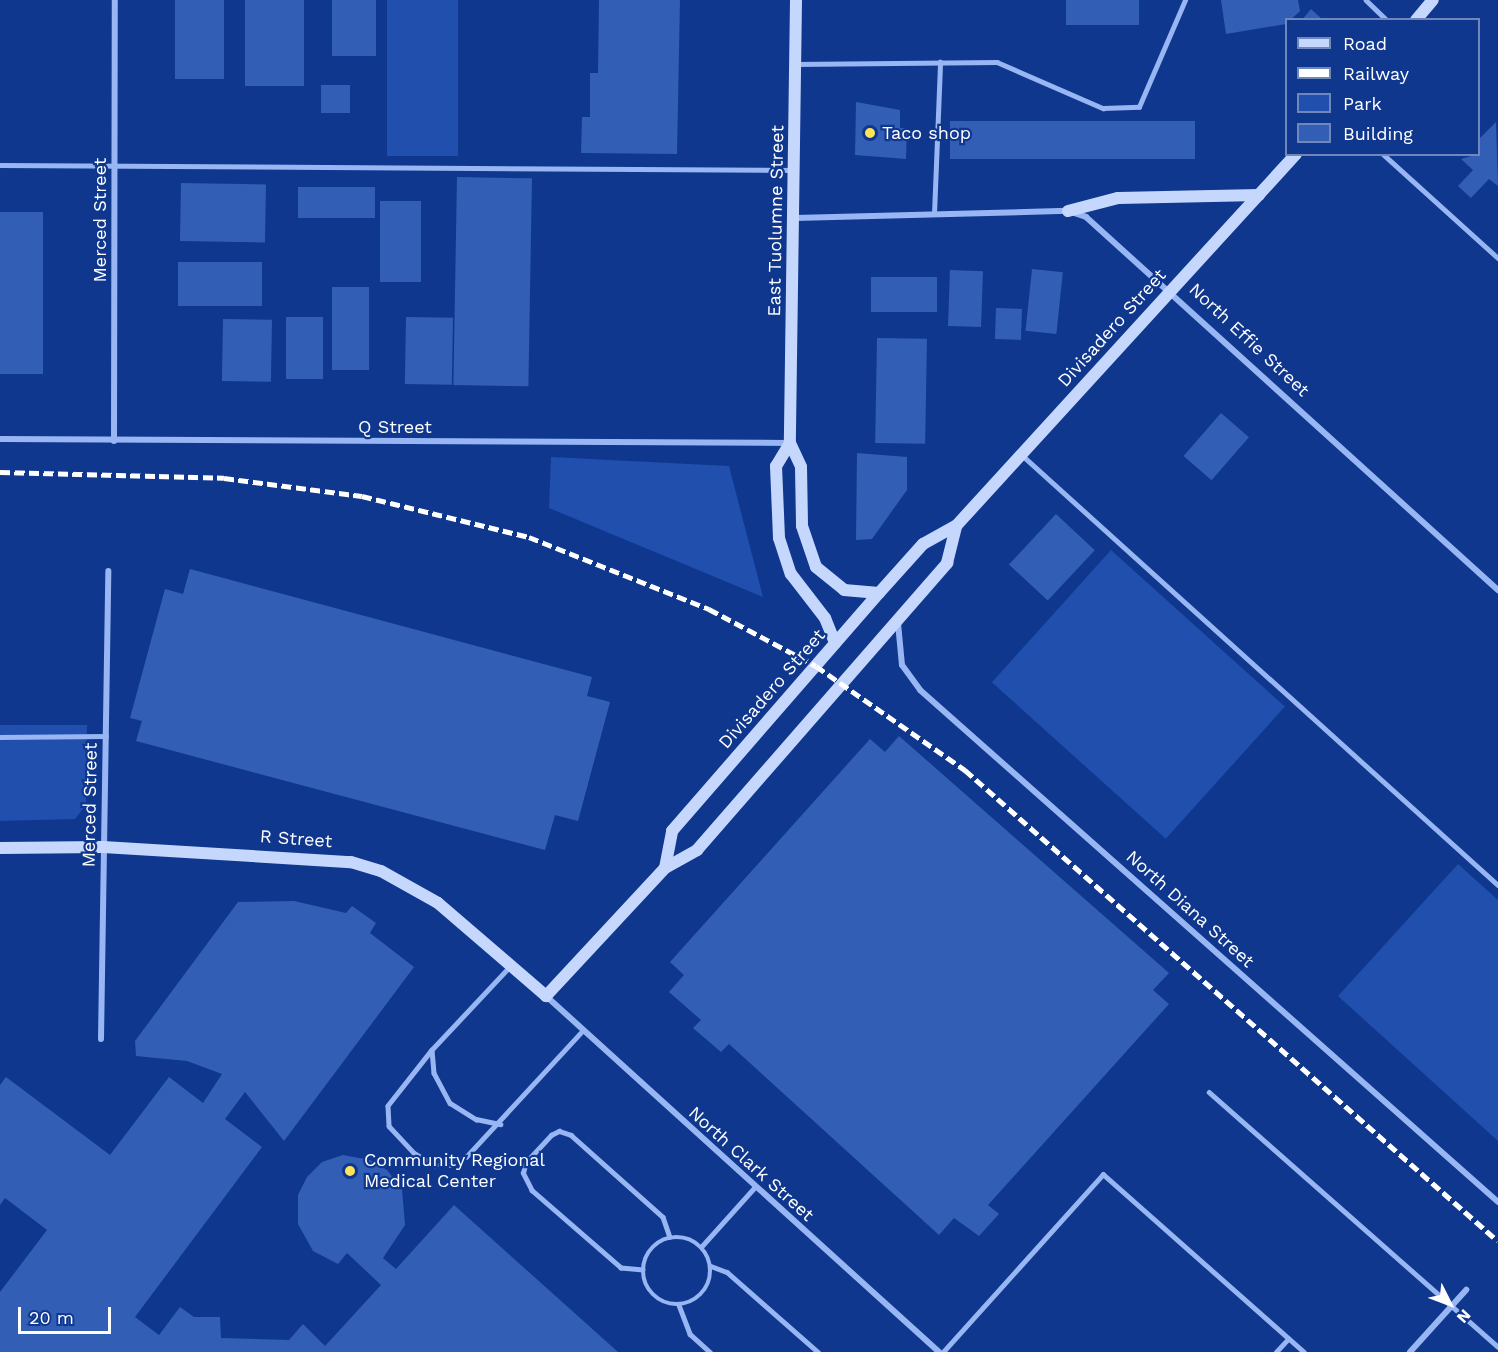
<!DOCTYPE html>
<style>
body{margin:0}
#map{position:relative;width:1498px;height:1352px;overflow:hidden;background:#0f378e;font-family:"Work Sans",sans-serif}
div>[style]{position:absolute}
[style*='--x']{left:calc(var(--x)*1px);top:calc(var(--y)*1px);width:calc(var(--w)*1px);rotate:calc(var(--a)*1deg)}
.green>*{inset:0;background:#204fad;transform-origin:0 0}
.building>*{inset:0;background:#335eb6;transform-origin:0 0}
.lane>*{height:4.5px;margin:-2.25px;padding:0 2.25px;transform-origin:2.25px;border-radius:2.25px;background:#97b6f3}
.lane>.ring{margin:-2.25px;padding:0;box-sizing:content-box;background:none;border:4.5px solid #97b6f3;border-radius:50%}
.street>*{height:6px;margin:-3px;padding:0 3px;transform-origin:3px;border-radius:3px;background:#97b6f3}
.secondary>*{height:12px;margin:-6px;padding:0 6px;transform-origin:6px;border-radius:6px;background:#c6d7fd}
.rail>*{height:4.5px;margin-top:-2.25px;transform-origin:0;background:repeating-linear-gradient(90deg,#fff 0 10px,transparent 0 14.5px)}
.dots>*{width:16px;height:16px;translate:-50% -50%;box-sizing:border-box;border:3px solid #0f378e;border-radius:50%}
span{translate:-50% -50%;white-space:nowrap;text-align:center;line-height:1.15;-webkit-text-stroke:4.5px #0f378e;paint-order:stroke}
.poi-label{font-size:18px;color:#fff}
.left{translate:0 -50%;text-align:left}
.street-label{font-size:18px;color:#fff}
.legend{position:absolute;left:1285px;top:18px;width:195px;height:138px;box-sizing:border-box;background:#0f378e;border:2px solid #6f87bb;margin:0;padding:8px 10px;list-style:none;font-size:18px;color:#fff}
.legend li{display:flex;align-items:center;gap:12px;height:30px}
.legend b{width:30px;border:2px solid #6f87bb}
.north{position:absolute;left:1420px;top:1274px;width:60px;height:60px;-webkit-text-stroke:4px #0f378e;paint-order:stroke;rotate:132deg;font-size:16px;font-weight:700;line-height:24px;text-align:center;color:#fff}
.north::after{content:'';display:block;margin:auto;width:21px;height:27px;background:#fff;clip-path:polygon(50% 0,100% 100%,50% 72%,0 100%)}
.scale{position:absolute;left:18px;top:1307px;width:93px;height:27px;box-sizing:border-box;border:3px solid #fff;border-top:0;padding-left:8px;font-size:18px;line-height:21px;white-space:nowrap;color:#fff;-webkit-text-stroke:4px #0f378e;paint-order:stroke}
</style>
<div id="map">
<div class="green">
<i style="left:387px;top:0;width:71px;height:156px"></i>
<i style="clip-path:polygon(551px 457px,729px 466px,763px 597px,549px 508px)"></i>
<i style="left:1111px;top:550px;width:234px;height:178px;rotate:42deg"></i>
<i style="clip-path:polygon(0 725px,87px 725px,86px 805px,75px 819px,0 821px)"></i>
<i style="clip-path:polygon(1458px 864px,1498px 900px,1498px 1141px,1338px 996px)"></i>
</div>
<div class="building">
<i style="left:175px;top:0;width:49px;height:79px"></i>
<i style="left:245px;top:0;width:59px;height:86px"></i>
<i style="left:332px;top:0;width:44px;height:56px"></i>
<i style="clip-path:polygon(599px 0,680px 0,677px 154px,581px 153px,582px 117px,590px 117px,590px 73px,598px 73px)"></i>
<i style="left:1066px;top:0;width:73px;height:25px"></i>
<i style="clip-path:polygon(1221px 0,1298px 0,1300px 11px,1286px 24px,1226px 34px)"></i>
<i style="clip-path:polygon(1311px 9px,1323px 20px,1302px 20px)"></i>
<i style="left:350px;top:85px;width:28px;height:29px;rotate:90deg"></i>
<i style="clip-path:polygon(856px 102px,900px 110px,900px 128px,907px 128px,906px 159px,855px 155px)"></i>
<i style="left:950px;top:121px;width:245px;height:38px"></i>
<i style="clip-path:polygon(1496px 122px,1498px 186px,1489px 179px,1471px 198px,1458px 186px,1473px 170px,1461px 159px,1478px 154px,1478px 140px)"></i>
<i style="left:457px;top:177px;width:75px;height:208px;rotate:1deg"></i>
<i style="left:181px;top:183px;width:85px;height:58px;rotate:1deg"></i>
<i style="left:298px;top:187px;width:77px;height:31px"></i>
<i style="left:380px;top:201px;width:41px;height:81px"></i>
<i style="left:0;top:212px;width:43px;height:162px"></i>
<i style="left:178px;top:262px;width:84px;height:44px"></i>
<i style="left:1032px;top:269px;width:31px;height:62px;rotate:6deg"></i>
<i style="left:950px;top:270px;width:33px;height:56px;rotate:2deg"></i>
<i style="left:871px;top:277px;width:66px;height:35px"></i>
<i style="left:332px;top:287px;width:37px;height:83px"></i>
<i style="left:996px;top:308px;width:26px;height:31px;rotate:2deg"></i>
<i style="left:286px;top:317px;width:37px;height:62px"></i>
<i style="left:406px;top:317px;width:47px;height:67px;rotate:1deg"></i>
<i style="left:223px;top:319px;width:49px;height:62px;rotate:1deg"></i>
<i style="left:877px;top:338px;width:50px;height:105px;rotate:1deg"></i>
<i style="left:1221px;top:413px;width:37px;height:57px;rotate:41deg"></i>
<i style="clip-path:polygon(857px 453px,907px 457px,907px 490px,872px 539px,856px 540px)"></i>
<i style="left:1056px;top:514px;width:53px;height:69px;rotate:43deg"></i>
<i style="clip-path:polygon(190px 569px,592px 677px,587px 696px,610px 702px,578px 821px,555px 815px,545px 850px,136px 741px,142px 721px,130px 718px,165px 589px,183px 594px)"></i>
<i style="clip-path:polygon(899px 736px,1169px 973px,1153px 990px,1169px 1004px,988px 1205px,999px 1214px,979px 1236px,954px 1218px,939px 1235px,729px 1044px,721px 1052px,693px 1028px,701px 1020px,669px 992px,684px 975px,670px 962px,870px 739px,885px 752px)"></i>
<i style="clip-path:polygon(294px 901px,346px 913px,352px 906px,376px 923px,370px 933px,414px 967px,284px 1141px,245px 1092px,225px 1119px,262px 1147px,135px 1317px,159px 1335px,180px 1307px,194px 1317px,220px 1317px,221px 1338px,289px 1340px,303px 1324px,325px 1346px,381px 1285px,347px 1253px,338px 1264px,313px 1251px,298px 1224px,298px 1195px,307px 1177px,322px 1162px,343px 1155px,370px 1160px,387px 1170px,402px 1189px,405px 1225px,383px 1258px,396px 1269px,454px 1205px,618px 1352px,0 1352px,0 1292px,47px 1230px,5px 1198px,0 1205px,0 1085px,6px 1077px,110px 1155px,169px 1077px,203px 1103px,222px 1074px,187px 1061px,136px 1056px,135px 1041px,238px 902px)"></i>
</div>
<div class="lane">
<i style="--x:1366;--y:0;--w:29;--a:44"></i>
<i style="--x:795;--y:64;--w:202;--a:-0.6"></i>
<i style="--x:997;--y:62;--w:116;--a:23.5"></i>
<i style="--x:1103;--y:108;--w:36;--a:-2"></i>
<i style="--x:1139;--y:107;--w:116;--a:-66.7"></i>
<i style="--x:1383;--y:154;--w:155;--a:42.1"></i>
<i style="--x:0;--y:165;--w:792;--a:0.36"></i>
<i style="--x:934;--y:214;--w:152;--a:-87.7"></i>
<i style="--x:1023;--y:456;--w:640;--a:42.09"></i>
<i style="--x:0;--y:737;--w:106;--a:-0.5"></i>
<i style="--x:511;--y:966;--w:115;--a:133.2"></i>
<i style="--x:432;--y:1050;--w:71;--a:128.2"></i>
<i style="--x:388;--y:1106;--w:20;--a:87"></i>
<i style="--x:389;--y:1126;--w:37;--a:47"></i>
<i style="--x:414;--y:1153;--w:24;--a:30"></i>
<i style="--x:435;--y:1165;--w:15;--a:0"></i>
<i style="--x:450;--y:1165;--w:18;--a:-27"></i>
<i style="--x:466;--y:1157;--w:173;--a:-47.3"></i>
<i style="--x:432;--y:1050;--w:23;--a:85"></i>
<i style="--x:434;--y:1073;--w:34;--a:62"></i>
<i style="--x:450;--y:1103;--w:31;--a:32"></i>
<i style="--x:476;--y:1119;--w:25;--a:12"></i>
<i style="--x:1209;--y:1092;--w:385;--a:41.4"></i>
<i class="ring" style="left:643px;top:1237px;width:63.5px;height:63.5px"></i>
<i style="--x:702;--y:1246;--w:78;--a:-48.1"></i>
<i style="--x:711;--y:1266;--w:17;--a:21"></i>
<i style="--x:727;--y:1272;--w:121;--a:41.3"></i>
<i style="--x:643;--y:1270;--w:22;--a:-175"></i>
<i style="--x:621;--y:1268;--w:118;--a:-139.1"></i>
<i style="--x:532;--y:1191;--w:20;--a:-117"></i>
<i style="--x:523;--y:1173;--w:11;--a:-75"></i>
<i style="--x:526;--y:1162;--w:37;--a:-47"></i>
<i style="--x:551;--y:1135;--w:9;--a:-27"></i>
<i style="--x:559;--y:1131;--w:13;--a:18"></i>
<i style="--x:571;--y:1135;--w:123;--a:41.7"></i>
<i style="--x:663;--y:1217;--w:21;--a:71"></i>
<i style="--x:679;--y:1305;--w:31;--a:69"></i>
<i style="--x:690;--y:1334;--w:27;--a:42"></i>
<i style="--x:943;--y:1352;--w:239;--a:-48"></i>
<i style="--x:1103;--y:1174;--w:268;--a:41.5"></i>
<i style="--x:1276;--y:1352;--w:18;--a:-47"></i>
</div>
<div class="street">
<i style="--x:795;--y:218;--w:273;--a:-1.5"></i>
<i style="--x:1068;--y:211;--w:19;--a:18"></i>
<i style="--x:1086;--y:217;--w:556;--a:42.16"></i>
<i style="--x:0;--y:439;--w:790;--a:0.29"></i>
<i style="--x:114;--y:441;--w:441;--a:-89.9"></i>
<i style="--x:898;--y:623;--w:42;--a:84.6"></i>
<i style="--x:902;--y:665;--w:31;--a:54"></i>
<i style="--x:920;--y:690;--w:772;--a:41.53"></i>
<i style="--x:546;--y:996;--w:530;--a:42.17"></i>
<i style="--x:101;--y:1039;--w:468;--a:-89.1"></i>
<i style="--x:1410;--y:1352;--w:84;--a:-47.9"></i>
</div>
<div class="secondary">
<i style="--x:796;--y:0;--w:443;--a:90.8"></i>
<i style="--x:790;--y:443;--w:26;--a:65"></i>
<i style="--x:801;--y:467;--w:59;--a:89"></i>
<i style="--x:802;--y:526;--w:43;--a:71.1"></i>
<i style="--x:816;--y:567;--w:36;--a:39"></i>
<i style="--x:844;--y:590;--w:35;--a:5"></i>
<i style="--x:1416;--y:20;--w:26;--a:-50"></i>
<i style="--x:1068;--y:211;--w:52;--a:-14.6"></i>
<i style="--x:1118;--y:198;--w:141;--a:-1.2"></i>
<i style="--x:790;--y:443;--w:27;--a:121"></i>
<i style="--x:776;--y:466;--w:72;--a:87.6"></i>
<i style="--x:779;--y:538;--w:38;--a:72"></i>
<i style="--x:791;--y:574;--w:56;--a:52.3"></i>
<i style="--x:825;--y:618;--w:27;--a:68"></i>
<i style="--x:0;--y:848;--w:103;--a:-0.6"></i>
<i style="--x:103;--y:847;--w:248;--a:3.5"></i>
<i style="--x:351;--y:862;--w:31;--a:17"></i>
<i style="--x:381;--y:871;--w:65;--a:29.3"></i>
<i style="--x:438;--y:903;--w:143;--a:40.7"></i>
<i style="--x:546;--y:996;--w:175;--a:-47.1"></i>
<i style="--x:665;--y:868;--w:37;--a:-29"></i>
<i style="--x:697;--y:850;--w:381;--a:-48.9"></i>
<i style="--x:947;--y:563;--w:38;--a:-76"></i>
<i style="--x:665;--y:868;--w:38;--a:-79"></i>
<i style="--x:672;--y:831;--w:315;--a:-49"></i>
<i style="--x:879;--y:593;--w:66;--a:-48.1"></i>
<i style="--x:923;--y:544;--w:38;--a:-29"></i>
<i style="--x:956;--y:526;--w:504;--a:-47.57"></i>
</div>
<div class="rail">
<i style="--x:0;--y:472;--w:224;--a:1.5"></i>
<i style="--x:224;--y:478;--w:139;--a:7.4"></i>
<i style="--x:362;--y:496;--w:172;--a:13.8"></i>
<i style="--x:529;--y:537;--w:194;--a:21.8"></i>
<i style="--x:709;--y:609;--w:121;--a:28"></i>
<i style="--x:816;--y:666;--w:182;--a:34.9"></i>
<i style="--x:965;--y:770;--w:711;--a:41.47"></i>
</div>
<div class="dots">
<i style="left:870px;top:133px;background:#ffe359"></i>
<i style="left:350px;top:1171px;background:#ffe359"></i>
</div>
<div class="poi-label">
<span class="left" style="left:882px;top:133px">Taco shop</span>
<span class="left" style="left:364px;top:1171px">Community Regional<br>Medical Center</span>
</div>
<div class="street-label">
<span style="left:100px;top:220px;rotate:-90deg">Merced Street</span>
<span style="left:776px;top:221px;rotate:-89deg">East Tuolumne Street</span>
<span style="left:1112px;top:328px;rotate:-48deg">Divisadero Street</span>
<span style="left:1249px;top:340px;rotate:43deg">North Effie Street</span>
<span style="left:395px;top:427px">Q Street</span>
<span style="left:772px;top:689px;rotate:-49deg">Divisadero Street</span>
<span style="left:90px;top:805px;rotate:-89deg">Merced Street</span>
<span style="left:296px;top:839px;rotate:4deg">R Street</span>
<span style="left:1190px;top:909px;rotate:42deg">North Diana Street</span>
<span style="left:751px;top:1164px;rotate:42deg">North Clark Street</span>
</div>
<ul class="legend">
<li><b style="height:8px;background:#c6d7fd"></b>Road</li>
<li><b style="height:8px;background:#fff"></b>Railway</li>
<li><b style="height:16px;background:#204fad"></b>Park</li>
<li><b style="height:16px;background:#335eb6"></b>Building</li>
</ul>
<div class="north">N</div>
<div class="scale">20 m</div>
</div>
